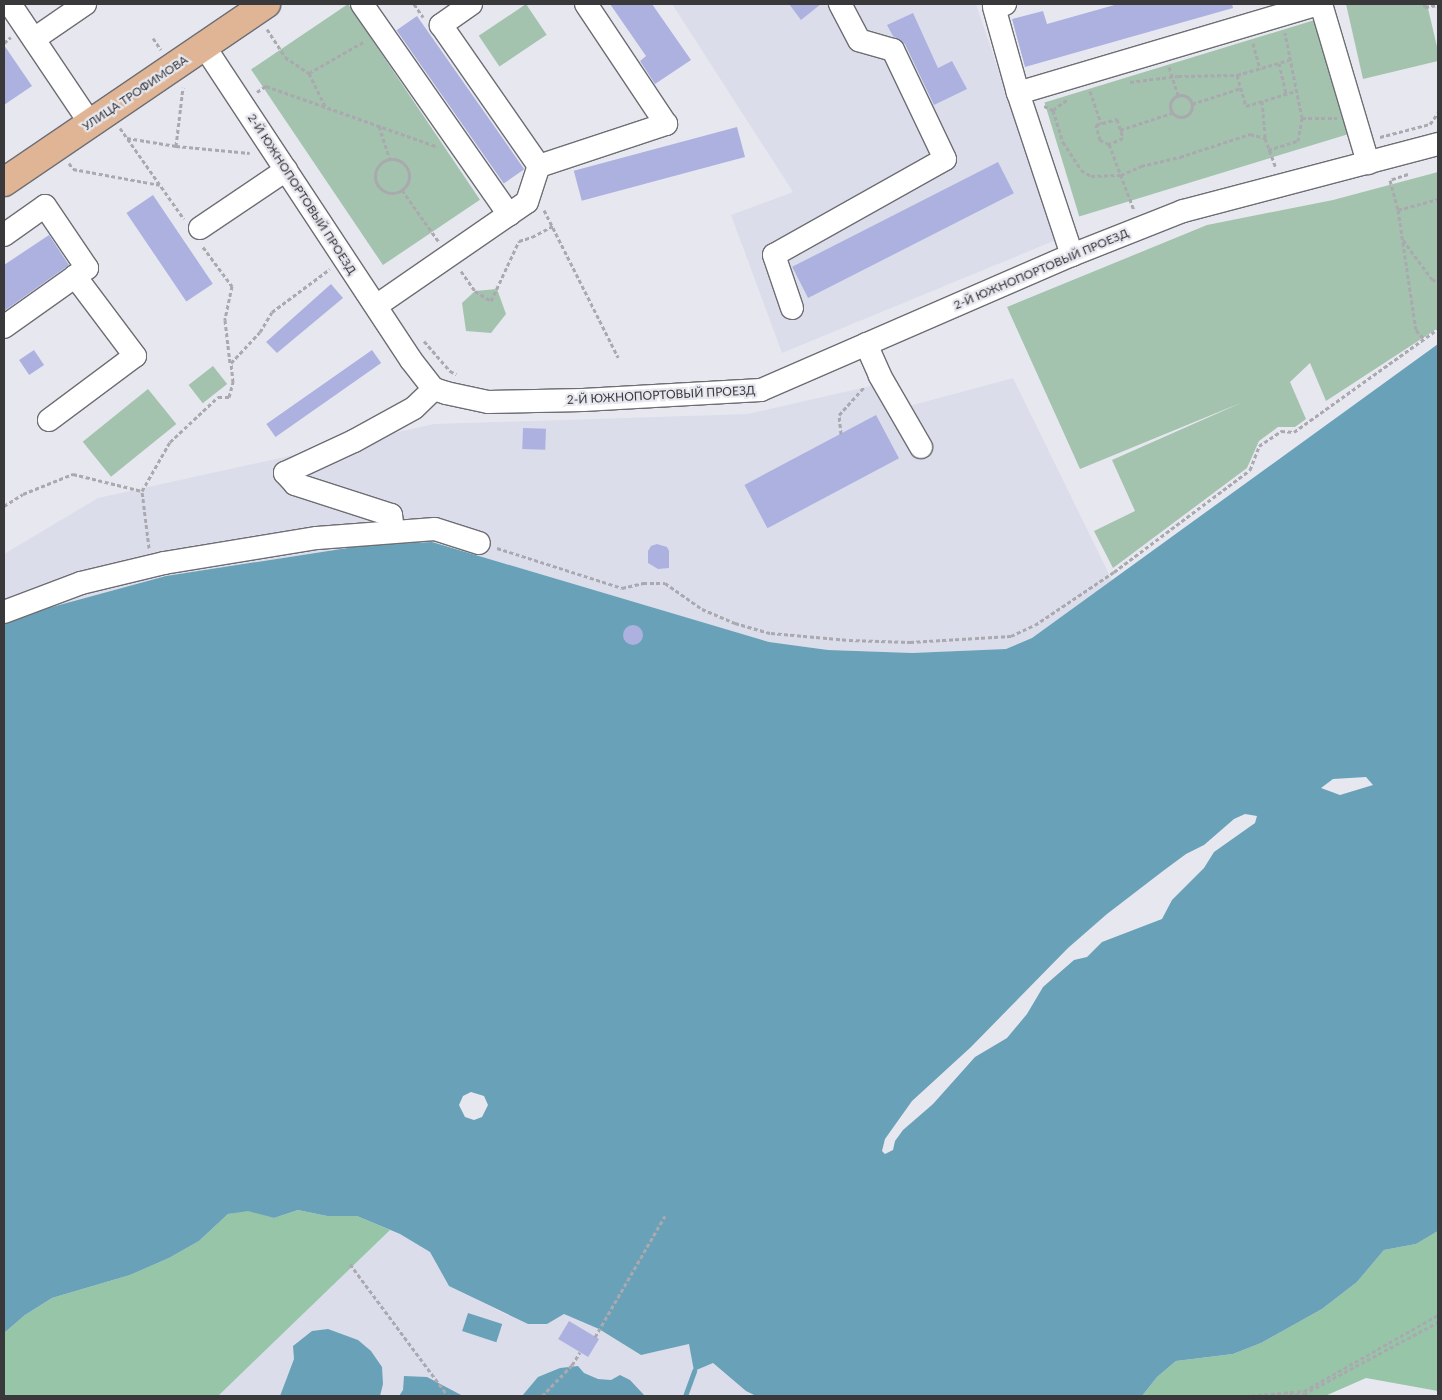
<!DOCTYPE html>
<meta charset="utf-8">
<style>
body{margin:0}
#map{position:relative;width:1442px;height:1400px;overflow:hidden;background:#e7e8ef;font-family:Lato,sans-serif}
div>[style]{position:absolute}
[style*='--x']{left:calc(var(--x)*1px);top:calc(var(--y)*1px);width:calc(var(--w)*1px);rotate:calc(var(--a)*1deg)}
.built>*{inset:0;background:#dbddeb}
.green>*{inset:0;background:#a3c3ae;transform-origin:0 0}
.forest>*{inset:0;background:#96c6a7}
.water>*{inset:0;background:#69a2b8;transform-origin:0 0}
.stream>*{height:5px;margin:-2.5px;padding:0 2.5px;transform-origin:2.5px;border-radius:2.5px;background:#69a2b8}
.building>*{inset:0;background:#adb1e0;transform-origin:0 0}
.round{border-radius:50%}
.path>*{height:3px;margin-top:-1.5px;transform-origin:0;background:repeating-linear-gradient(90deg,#a9a9af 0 4px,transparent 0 6.5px)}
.path>.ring{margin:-1.5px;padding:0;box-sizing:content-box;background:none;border:3px solid #a9a9af;border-radius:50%}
.roads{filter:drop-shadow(1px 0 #6d6e74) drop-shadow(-1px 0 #6d6e74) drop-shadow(0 1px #6d6e74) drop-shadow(0 -1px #6d6e74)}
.minor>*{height:22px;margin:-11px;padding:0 11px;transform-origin:11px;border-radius:11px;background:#fff}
.major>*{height:28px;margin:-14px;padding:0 14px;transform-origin:14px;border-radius:14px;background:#e0b595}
span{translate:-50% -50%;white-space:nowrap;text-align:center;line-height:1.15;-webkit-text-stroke:4.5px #e7e8ef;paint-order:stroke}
.street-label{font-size:12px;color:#39393c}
.frame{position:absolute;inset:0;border:5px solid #39393c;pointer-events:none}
</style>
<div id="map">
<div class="built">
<i style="clip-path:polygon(672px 4px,976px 4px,1056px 240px,782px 353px,731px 215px,793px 192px)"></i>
<i style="clip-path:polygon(1013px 378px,1112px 580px,1032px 638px,1006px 649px,912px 653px,828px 650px,769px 642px,432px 542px,367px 545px,166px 576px,4px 620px,4px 554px,98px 498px,434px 424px,748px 414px,888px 382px,887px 412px)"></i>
<i style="clip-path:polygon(357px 1216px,400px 1234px,430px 1252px,450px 1286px,501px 1312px,528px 1324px,547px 1324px,564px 1314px,599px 1329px,641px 1355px,689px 1344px,746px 1391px,756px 1396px,4px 1396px,4px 1333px)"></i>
</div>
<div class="green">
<i style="left:348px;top:4px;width:236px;height:117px;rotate:56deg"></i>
<i style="left:526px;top:4px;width:37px;height:57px;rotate:56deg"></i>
<i style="clip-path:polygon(1346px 4px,1427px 4px,1438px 51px,1438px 61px,1363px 79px)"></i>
<i style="left:1318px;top:19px;width:119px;height:286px;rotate:73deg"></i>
<i style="clip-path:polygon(1438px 172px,1438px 328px,1326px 401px,1310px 363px,1290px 382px,1306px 419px,1295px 427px,1278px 427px,1259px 441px,1247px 468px,1113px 568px,1094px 531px,1135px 511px,1112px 460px,1243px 402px,1080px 469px,1007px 307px,1207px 225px,1333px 200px)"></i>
<i style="clip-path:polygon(497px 289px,506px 314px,491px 333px,466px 331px,462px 303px,475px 291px)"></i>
<i style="left:213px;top:366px;width:23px;height:31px;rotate:52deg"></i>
<i style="left:148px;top:389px;width:45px;height:84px;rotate:51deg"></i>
</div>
<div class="forest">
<i style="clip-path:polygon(248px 1210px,274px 1218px,298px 1210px,327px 1216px,357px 1216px,390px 1230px,218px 1396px,4px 1396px,4px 1333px,25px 1315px,52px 1298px,130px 1275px,169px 1258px,199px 1241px,228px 1214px)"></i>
<i style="clip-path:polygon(1438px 1231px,1438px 1391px,1366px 1378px,1325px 1396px,1142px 1396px,1157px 1377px,1176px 1361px,1233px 1354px,1261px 1343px,1322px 1309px,1357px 1282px,1384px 1250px,1416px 1244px)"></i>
</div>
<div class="water">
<i style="clip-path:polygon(evenodd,1438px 344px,1438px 1231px,1416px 1244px,1384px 1250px,1357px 1282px,1322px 1309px,1261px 1343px,1233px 1354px,1176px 1361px,1157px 1377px,1142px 1396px,756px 1396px,746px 1391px,713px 1363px,694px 1371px,689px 1344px,641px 1355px,599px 1329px,564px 1314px,547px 1324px,528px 1324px,449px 1286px,430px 1252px,400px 1234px,357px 1216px,327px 1216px,298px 1210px,274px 1218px,248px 1211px,228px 1214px,199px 1241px,169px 1258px,130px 1275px,52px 1298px,25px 1315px,4px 1333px,4px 620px,166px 576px,367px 545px,432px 542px,769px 642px,828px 650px,912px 653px,1006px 649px,1032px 638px,1438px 344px,1366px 777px,1373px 785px,1340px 795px,1321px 788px,1333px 779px,1366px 777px,1438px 344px,1245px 814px,1257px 816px,1255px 823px,1214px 852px,1204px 868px,1172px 900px,1162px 919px,1102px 942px,1087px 957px,1074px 960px,1043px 987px,1027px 1014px,1007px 1038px,975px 1057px,933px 1104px,903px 1130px,895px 1141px,893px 1150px,885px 1154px,882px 1151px,885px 1139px,912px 1101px,971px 1047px,1068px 948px,1107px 914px,1163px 871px,1186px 854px,1204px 845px,1234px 819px,1245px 814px,1438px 344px,471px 1092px,484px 1096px,488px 1105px,482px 1117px,474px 1120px,465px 1117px,459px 1105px,463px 1096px,471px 1092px)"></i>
<i style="left:468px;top:1313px;width:36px;height:19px;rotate:18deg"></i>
<i style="clip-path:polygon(328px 1329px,358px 1340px,371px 1351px,382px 1367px,383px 1384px,380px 1396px,280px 1396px,294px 1359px,293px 1346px,312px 1331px)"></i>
<i style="clip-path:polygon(578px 1366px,584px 1373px,598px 1379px,611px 1380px,620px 1375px,630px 1380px,645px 1396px,522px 1396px,538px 1377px,560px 1368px)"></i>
<i style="clip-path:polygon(404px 1376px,427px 1377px,463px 1396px,399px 1396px,403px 1390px)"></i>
</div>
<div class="stream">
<i style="--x:685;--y:1396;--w:27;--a:-70"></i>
</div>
<div class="building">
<i style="clip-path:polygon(610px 4px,652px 4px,691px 60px,655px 84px,640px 61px,646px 56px)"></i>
<i style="clip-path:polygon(789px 4px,821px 4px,801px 20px)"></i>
<i style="clip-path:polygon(1118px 4px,1232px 4px,1233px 8px,1025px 67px,1012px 19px,1043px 11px,1047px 24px)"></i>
<i style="clip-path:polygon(913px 13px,938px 68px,952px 61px,967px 89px,934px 105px,905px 44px,893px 36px,887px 25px)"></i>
<i style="left:417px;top:16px;width:187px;height:25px;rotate:55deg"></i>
<i style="clip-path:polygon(4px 45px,32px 86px,4px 105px)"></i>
<i style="left:737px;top:127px;width:31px;height:169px;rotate:75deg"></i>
<i style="left:998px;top:162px;width:35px;height:231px;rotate:63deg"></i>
<i style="left:153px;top:195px;width:107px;height:32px;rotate:56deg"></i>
<i style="clip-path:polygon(49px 235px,69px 265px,4px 311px,4px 265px)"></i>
<i style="clip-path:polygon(331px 284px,343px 298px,277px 353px,266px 342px)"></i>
<i style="left:34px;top:350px;width:18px;height:18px;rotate:56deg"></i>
<i style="left:372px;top:350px;width:16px;height:129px;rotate:55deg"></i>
<i style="left:876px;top:415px;width:49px;height:149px;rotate:62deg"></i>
<i style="left:523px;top:428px;width:23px;height:21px;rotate:2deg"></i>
<i style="clip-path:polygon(657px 544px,667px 547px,669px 551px,669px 568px,658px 569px,648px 563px,648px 551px,651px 546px)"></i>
<i class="round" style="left:623px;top:625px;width:20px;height:20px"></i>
<i style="left:569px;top:1321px;width:35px;height:21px;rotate:31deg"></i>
</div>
<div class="path">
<i style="--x:414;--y:4;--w:16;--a:55"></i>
<i style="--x:1424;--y:4;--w:3;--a:72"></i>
<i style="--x:1425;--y:7;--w:13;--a:-9"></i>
<i style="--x:267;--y:29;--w:33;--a:57"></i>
<i style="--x:285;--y:57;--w:29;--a:34"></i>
<i style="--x:153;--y:38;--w:14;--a:56"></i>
<i style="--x:4;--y:43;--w:9;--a:-41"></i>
<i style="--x:1253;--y:43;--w:27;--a:75"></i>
<i style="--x:1279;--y:63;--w:32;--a:77"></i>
<i style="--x:1169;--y:67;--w:29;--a:72"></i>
<i style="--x:1237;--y:75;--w:32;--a:74"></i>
<i style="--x:1246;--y:106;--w:52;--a:-16.7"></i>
<i style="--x:1130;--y:82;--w:48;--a:-7.1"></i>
<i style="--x:1178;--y:76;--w:59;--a:-1"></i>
<i style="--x:1237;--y:75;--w:54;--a:-16.1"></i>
<i style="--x:1090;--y:91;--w:34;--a:71"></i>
<i style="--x:257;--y:92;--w:11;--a:-34"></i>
<i style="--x:266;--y:86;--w:182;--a:19.5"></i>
<i class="ring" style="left:1170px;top:95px;width:19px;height:19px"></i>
<i style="--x:1262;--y:101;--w:37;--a:85"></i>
<i style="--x:1265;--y:138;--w:30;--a:70"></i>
<i style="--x:1192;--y:104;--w:52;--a:-18.1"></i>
<i style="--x:325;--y:106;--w:37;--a:-116"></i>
<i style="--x:309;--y:73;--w:64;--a:-29.7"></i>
<i style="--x:1044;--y:106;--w:10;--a:24"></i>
<i style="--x:1053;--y:110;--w:34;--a:73"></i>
<i style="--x:1063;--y:142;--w:33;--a:57"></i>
<i style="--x:1081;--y:170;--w:12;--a:31"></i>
<i style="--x:1091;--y:176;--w:30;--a:-2"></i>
<i style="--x:1121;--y:175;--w:22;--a:-24"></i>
<i style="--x:1141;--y:166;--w:40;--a:-13"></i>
<i style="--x:1180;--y:157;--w:74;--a:-18.2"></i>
<i style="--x:1250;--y:134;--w:16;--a:15"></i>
<i style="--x:1053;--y:110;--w:17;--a:-36"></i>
<i style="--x:1302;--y:118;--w:35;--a:0"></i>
<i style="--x:379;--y:126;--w:35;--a:72"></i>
<i style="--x:120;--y:128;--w:111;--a:54.9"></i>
<i style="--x:1120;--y:130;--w:55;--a:-18.1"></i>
<i style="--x:1380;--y:137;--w:52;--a:-14.6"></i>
<i style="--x:1430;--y:124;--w:14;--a:-54"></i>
<i style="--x:127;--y:138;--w:50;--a:9.3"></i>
<i style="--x:176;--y:146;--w:74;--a:5.4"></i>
<i style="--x:1109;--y:144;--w:10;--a:-156"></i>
<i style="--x:1100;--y:140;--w:16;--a:-105"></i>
<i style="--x:1096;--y:125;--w:22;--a:-16"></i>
<i style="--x:1117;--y:119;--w:20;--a:72"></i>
<i style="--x:1123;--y:138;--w:15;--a:157"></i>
<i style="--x:1109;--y:144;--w:71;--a:69.3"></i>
<i style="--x:176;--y:146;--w:59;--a:-83.2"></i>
<i style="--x:1268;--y:150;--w:31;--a:-17"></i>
<i style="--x:1298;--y:141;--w:23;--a:-80"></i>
<i style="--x:1302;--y:118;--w:87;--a:-101.3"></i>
<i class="ring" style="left:375px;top:159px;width:31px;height:31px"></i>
<i style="--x:69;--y:163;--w:7;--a:56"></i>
<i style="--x:73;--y:169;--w:88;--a:10.4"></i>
<i style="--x:1408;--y:174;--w:19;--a:162"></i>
<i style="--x:1390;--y:180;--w:31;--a:75"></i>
<i style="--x:1398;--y:210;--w:121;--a:81.5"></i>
<i style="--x:1416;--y:330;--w:12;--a:48"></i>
<i style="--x:402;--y:190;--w:64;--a:54.6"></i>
<i style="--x:544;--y:210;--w:165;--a:63.3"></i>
<i style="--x:1398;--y:210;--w:41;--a:-15.4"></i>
<i style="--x:1403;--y:240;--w:49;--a:53.4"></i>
<i style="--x:1432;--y:279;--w:7;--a:27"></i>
<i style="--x:203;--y:247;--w:49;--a:53.4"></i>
<i style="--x:232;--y:286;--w:35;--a:102"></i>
<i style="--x:225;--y:320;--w:43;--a:83.4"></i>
<i style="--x:461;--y:271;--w:24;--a:55"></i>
<i style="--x:475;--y:291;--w:19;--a:32"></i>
<i style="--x:491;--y:301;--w:66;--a:-65"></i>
<i style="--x:519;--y:241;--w:14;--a:-17"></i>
<i style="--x:532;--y:237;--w:24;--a:-28"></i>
<i style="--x:424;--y:341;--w:40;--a:49"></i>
<i style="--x:450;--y:371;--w:7;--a:27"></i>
<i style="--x:841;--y:434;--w:19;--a:-96"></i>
<i style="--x:839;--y:415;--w:38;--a:-48"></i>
<i style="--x:4;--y:506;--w:22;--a:-32"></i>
<i style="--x:23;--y:494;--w:54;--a:-21.8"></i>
<i style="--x:73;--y:474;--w:71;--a:13.8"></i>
<i style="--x:149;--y:548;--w:57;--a:-97"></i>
<i style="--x:142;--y:491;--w:56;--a:-60.3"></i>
<i style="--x:170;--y:442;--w:66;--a:-43.2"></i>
<i style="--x:218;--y:397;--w:11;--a:0"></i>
<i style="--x:229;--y:397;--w:16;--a:-75"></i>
<i style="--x:233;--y:382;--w:19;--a:-96"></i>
<i style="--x:231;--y:363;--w:42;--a:-46.9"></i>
<i style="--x:260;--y:332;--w:23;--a:-59"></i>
<i style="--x:272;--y:312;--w:72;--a:-36.6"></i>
<i style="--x:497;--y:548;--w:131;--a:17.7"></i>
<i style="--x:622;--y:588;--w:22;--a:-13"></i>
<i style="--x:643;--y:583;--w:22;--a:0"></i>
<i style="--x:665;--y:583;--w:45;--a:35.1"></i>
<i style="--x:702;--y:609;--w:36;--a:23"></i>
<i style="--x:735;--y:623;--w:37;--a:16"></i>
<i style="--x:771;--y:633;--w:78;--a:5.1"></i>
<i style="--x:849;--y:640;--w:61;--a:1.9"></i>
<i style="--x:910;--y:642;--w:101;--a:-3.4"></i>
<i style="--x:1011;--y:636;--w:26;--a:-25"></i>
<i style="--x:1035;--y:625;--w:95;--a:-33.9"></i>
<i style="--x:1114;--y:572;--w:170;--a:-36.9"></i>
<i style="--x:1250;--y:470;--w:26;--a:-69"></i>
<i style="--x:1259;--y:446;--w:27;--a:-34"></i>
<i style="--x:1281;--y:431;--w:13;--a:4"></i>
<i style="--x:1294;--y:432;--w:177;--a:-35.6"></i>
<i style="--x:350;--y:1264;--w:164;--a:53.4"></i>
<i style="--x:595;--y:1337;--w:140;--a:-60"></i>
<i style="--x:542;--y:1396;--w:43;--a:-45.9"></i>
<i style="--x:572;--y:1365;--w:15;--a:-58"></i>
<i style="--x:1245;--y:1396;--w:59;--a:-4.8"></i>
<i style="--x:1304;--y:1391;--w:154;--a:-29.6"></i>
<i style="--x:1276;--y:1396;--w:28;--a:-4"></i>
<i style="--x:1304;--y:1394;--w:152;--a:-28.2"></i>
</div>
<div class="roads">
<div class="minor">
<i style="--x:10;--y:4;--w:143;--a:56.1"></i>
<i style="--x:362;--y:4;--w:257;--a:55.1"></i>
<i style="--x:471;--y:4;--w:37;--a:145"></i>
<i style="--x:441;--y:25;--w:172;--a:55.2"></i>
<i style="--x:1005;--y:4;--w:11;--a:165"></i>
<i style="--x:994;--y:7;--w:89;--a:74.4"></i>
<i style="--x:1321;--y:4;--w:166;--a:73.5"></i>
<i style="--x:34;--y:39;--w:62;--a:-34.5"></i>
<i style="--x:204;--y:46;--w:376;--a:56.6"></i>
<i style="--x:411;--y:360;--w:37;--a:52"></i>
<i style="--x:434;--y:389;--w:13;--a:18"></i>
<i style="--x:446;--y:393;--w:43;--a:12.1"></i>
<i style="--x:488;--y:402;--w:95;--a:-1.2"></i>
<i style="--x:583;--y:400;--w:178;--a:-3.2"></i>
<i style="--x:761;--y:390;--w:339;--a:-23.5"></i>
<i style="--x:1072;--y:255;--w:119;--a:-21.6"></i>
<i style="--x:1183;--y:211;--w:264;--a:-14.7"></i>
<i style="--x:539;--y:166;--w:134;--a:-18.3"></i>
<i style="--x:666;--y:124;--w:144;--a:-123.7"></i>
<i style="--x:200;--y:228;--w:104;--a:-34"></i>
<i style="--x:4;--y:235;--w:50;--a:-35.3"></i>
<i style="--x:45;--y:206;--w:75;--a:55.9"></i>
<i style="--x:87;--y:268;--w:102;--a:144.6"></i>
<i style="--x:1072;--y:255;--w:171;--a:-108.4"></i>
<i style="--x:1018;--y:93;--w:314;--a:-16.5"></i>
<i style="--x:376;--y:306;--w:183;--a:-34.6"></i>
<i style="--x:527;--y:202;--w:38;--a:-72"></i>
<i style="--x:792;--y:308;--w:56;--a:-108.8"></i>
<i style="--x:774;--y:255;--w:196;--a:-29.3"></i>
<i style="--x:945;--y:159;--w:121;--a:-115.5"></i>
<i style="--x:893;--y:50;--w:35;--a:-164"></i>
<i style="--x:859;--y:40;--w:41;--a:-117.8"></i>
<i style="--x:866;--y:344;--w:35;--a:66"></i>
<i style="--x:880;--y:376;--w:82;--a:60"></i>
<i style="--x:49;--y:420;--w:107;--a:-36.7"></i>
<i style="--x:135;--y:356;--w:100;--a:-126.9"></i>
<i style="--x:393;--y:531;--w:16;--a:-97"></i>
<i style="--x:391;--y:515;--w:101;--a:-162.1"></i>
<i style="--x:295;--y:484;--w:15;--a:-132"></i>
<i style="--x:285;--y:473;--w:76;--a:-24.9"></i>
<i style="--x:354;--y:441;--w:68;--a:-28.8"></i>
<i style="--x:414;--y:408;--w:28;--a:-44"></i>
<i style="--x:4;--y:612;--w:82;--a:-20.6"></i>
<i style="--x:81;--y:583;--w:85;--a:-13.5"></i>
<i style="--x:164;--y:563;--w:155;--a:-9.3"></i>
<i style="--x:317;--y:538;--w:118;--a:-4.4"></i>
<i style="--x:435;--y:529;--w:46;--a:17.7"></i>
</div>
<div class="major">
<i style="--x:4;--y:182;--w:317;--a:-34.2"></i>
</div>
</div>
<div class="street-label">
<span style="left:135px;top:93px;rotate:-34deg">УЛИЦА ТРОФИМОВА</span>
<span style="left:302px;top:194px;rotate:57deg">2-Й ЮЖНОПОРТОВЫЙ ПРОЕЗД</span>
<span style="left:1041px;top:269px;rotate:-23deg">2-Й ЮЖНОПОРТОВЫЙ ПРОЕЗД</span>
<span style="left:661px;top:395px;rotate:-3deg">2-Й ЮЖНОПОРТОВЫЙ ПРОЕЗД</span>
</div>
<div class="frame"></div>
</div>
